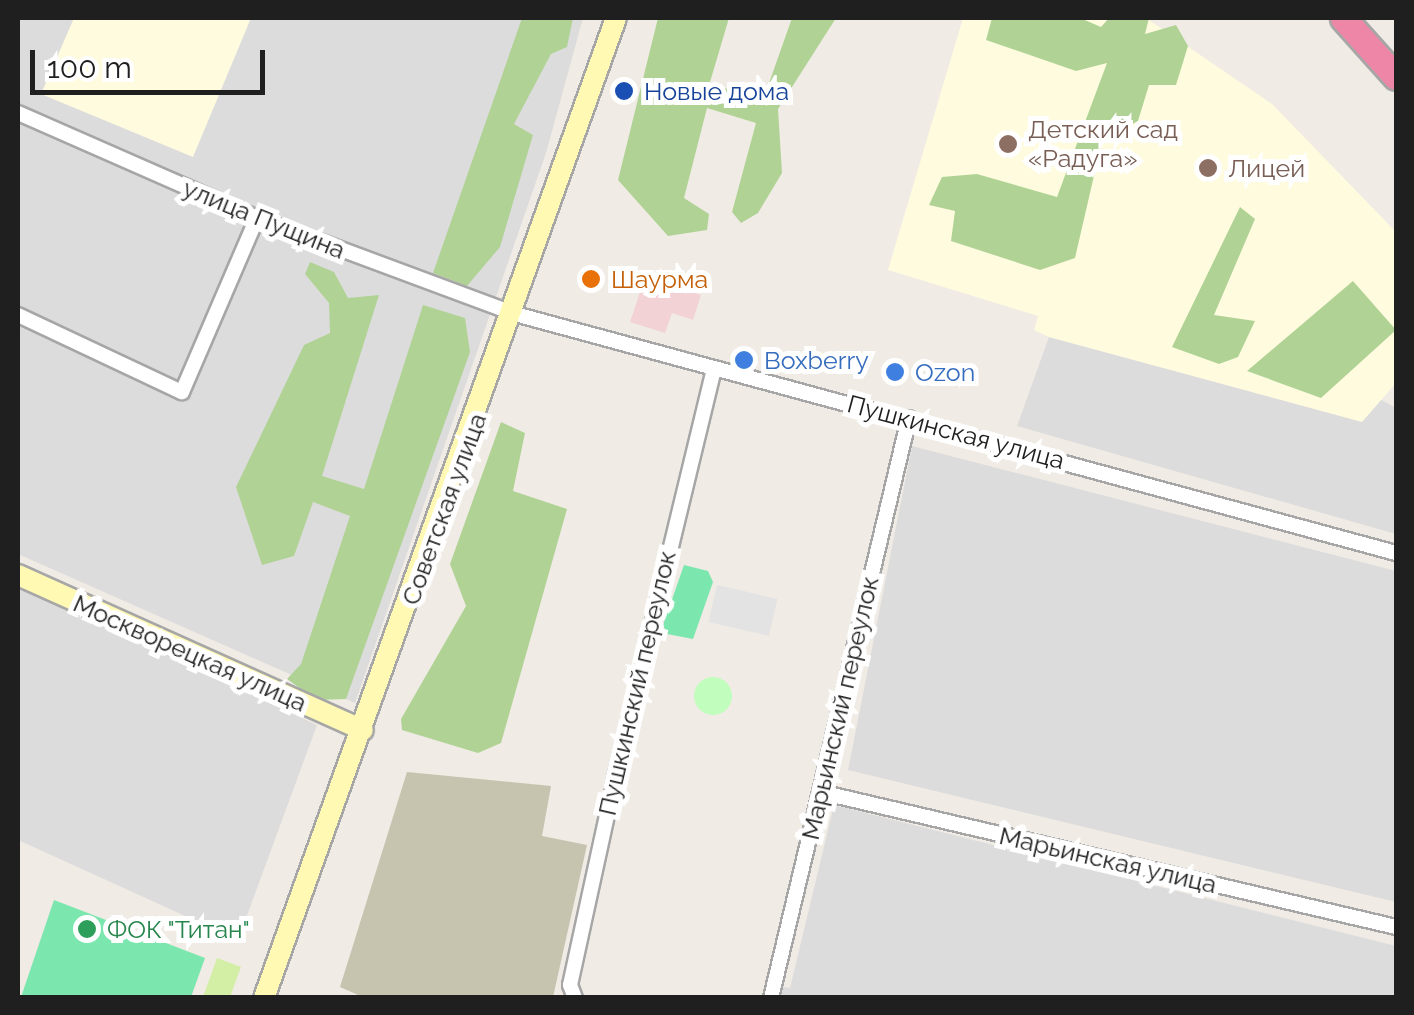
<!DOCTYPE html>
<meta charset="utf-8">
<style>
body{margin:0}
#map{position:relative;width:1414px;height:1015px;overflow:hidden;background:#f0ebe4;font-family:Raleway,sans-serif}
div>[style]{position:absolute}
[style*='--x']{left:calc(var(--x)*1px);top:calc(var(--y)*1px);width:calc(var(--w)*1px);rotate:calc(var(--a)*1deg)}
.residential>*{inset:0;background:#dddcdc}
.commercial>*{inset:0;background:#f3d2d5}
.education>*{inset:0;background:#fffbdf}
.construction>*{inset:0;background:#c6c3af}
.grass>*{inset:0;background:#d3efa6}
.forest>*{inset:0;background:#b0d395}
.park>*{inset:0;background:#c1febe}
.round{border-radius:50%}
.pitch>*{inset:0;background:#7ce6af}
.parking>*{inset:0;background:#e3e3e3;transform-origin:0 0}
.roads{filter:drop-shadow(2px 0 #a6a6a6) drop-shadow(-2px 0 #a6a6a6) drop-shadow(0 2px #a6a6a6) drop-shadow(0 -2px #a6a6a6)}
.street>*{height:14px;margin:-7px;padding:0 7px;transform-origin:7px;border-radius:7px;background:#fff}
.secondary>*{height:20px;margin:-10px;padding:0 10px;transform-origin:10px;border-radius:10px;background:#fff9b4}
.highway>*{height:25px;margin:-12.5px;padding:0 12.5px;transform-origin:12.5px;border-radius:12.5px;background:#ee86a7}
.dots>*{width:28px;height:28px;translate:-50% -50%;box-sizing:border-box;border:5px solid #fff;border-radius:50%}
span{translate:-50% -50%;white-space:nowrap;text-align:center;line-height:1.15;-webkit-text-stroke:10px #fff;paint-order:stroke}
.transit-label{font-size:25px;color:#164399}
.left{translate:0 -50%;text-align:left}
.education-label{font-size:25px;color:#785e54}
.street-label{font-size:25px;color:#1f1f1f}
.food-label{font-size:25px;color:#c56008}
.shop-label{font-size:25px;color:#366cbe}
.leisure-label{font-size:25px;color:#27864d}
.frame{position:absolute;inset:0;border:20px solid #1f1f1f;pointer-events:none}
.scale{position:absolute;left:30px;top:50px;width:235px;height:45px;box-sizing:border-box;border:5px solid #1f1f1f;border-top:0;padding-left:12px;font-size:30px;line-height:35px;white-space:nowrap;color:#1f1f1f;-webkit-text-stroke:8px #fff;paint-order:stroke}
</style>
<div id="map">
<div class="residential">
<i style="clip-path:polygon(18px 18px,583px 18px,546px 153px,355px 703px,18px 554px)"></i>
<i style="clip-path:polygon(1049px 337px,1362px 421px,1378px 398px,1396px 408px,1396px 534px,1017px 426px)"></i>
<i style="clip-path:polygon(912px 446px,1396px 571px,1396px 902px,848px 770px)"></i>
<i style="clip-path:polygon(18px 585px,317px 725px,238px 940px,18px 840px)"></i>
<i style="clip-path:polygon(834px 805px,1396px 946px,1396px 997px,780px 997px,783px 987px,790px 988px)"></i>
</div>
<div class="commercial">
<i style="clip-path:polygon(645px 277px,701px 295px,693px 320px,672px 313px,665px 333px,630px 322px)"></i>
</div>
<div class="education">
<i style="clip-path:polygon(74px 18px,251px 18px,193px 157px,41px 94px)"></i>
<i style="clip-path:polygon(963px 18px,1146px 18px,1272px 104px,1396px 232px,1396px 383px,1362px 422px,1049px 337px,1034px 330px,1038px 316px,888px 270px)"></i>
</div>
<div class="construction">
<i style="clip-path:polygon(407px 772px,551px 786px,542px 836px,587px 845px,553px 997px,365px 998px,340px 987px)"></i>
</div>
<div class="grass">
<i style="clip-path:polygon(217px 958px,241px 967px,230px 997px,203px 997px)"></i>
</div>
<div class="forest">
<i style="clip-path:polygon(522px 18px,573px 18px,567px 47px,551px 54px,514px 124px,533px 135px,500px 247px,467px 286px,433px 273px)"></i>
<i style="clip-path:polygon(658px 18px,729px 18px,710px 82px,762px 103px,792px 18px,836px 18px,778px 109px,782px 173px,758px 213px,741px 223px,732px 212px,756px 123px,707px 108px,684px 198px,709px 214px,707px 230px,668px 236px,618px 180px)"></i>
<i style="clip-path:polygon(992px 18px,1080px 18px,1101px 27px,1109px 18px,1149px 18px,1145px 34px,1176px 25px,1188px 46px,1176px 85px,1149px 85px,1138px 121px,1102px 141px,1075px 258px,1040px 270px,951px 241px,955px 211px,929px 205px,942px 177px,977px 174px,1057px 197px,1107px 63px,1076px 71px,986px 40px)"></i>
<i style="clip-path:polygon(1240px 207px,1255px 219px,1214px 315px,1255px 321px,1238px 357px,1219px 364px,1172px 347px)"></i>
<i style="clip-path:polygon(310px 262px,334px 272px,348px 298px,379px 295px,322px 476px,364px 489px,423px 305px,465px 318px,470px 352px,346px 699px,316px 700px,287px 679px,301px 664px,350px 516px,313px 502px,294px 556px,262px 565px,236px 487px,304px 345px,330px 333px,329px 303px,305px 274px)"></i>
<i style="clip-path:polygon(1353px 281px,1396px 330px,1321px 398px,1247px 371px)"></i>
<i style="clip-path:polygon(501px 422px,525px 433px,513px 491px,567px 509px,501px 743px,478px 753px,402px 730px,401px 719px,466px 606px,450px 564px)"></i>
</div>
<div class="park">
<i class="round" style="left:694px;top:677px;width:38px;height:38px"></i>
</div>
<div class="pitch">
<i style="clip-path:polygon(684px 565px,708px 571px,713px 582px,693px 639px,667px 634px,663px 625px)"></i>
<i style="clip-path:polygon(54px 900px,205px 958px,191px 997px,21px 997px)"></i>
</div>
<div class="parking">
<i style="left:717px;top:585px;width:62px;height:38px;rotate:13deg"></i>
</div>
<div class="roads">
<div class="street">
<i style="--x:18;--y:113;--w:261;--a:23.7"></i>
<i style="--x:257;--y:218;--w:275;--a:20.4"></i>
<i style="--x:515;--y:314;--w:913;--a:15.18"></i>
<i style="--x:18;--y:315;--w:181;--a:25.2"></i>
<i style="--x:182;--y:392;--w:189;--a:-66.7"></i>
<i style="--x:820;--y:792;--w:592;--a:13.19"></i>
<i style="--x:575;--y:998;--w:14;--a:-111"></i>
<i style="--x:570;--y:985;--w:216;--a:-77.7"></i>
<i style="--x:616;--y:774;--w:416;--a:-76.4"></i>
<i style="--x:771;--y:998;--w:596;--a:-76.62"></i>
</div>
<div class="secondary">
<i style="--x:18;--y:575;--w:378;--a:24.2"></i>
<i style="--x:264;--y:998;--w:1041;--a:-70.24"></i>
</div>
<div class="highway">
<i style="--x:1343;--y:18;--w:79;--a:48.1"></i>
</div>
</div>
<div class="dots">
<i style="left:624px;top:91px;background:#1a4fb4"></i>
<i style="left:1008px;top:144px;background:#8d6e63"></i>
<i style="left:1208px;top:168px;background:#8d6e63"></i>
<i style="left:591px;top:279px;background:#e8710a"></i>
<i style="left:744px;top:360px;background:#3f7fe0"></i>
<i style="left:895px;top:372px;background:#3f7fe0"></i>
<i style="left:87px;top:929px;background:#2e9e5b"></i>
</div>
<div class="transit-label">
<span class="left" style="left:644px;top:91px">Новые дома</span>
</div>
<div class="education-label">
<span class="left" style="left:1028px;top:144px">Детский сад<br>«Радуга»</span>
<span class="left" style="left:1228px;top:168px">Лицей</span>
</div>
<div class="street-label">
<span style="left:264px;top:219px;rotate:22deg">улица Пущина</span>
<span style="left:956px;top:432px;rotate:15deg">Пушкинская улица</span>
<span style="left:444px;top:509px;rotate:-70deg">Советская улица</span>
<span style="left:190px;top:653px;rotate:24deg">Москворецкая улица</span>
<span style="left:637px;top:683px;rotate:-77deg">Пушкинский переулок</span>
<span style="left:840px;top:708px;rotate:-77deg">Марьинский переулок</span>
<span style="left:1108px;top:860px;rotate:13deg">Марьинская улица</span>
</div>
<div class="food-label">
<span class="left" style="left:611px;top:279px">Шаурма</span>
</div>
<div class="shop-label">
<span class="left" style="left:764px;top:360px">Boxberry</span>
<span class="left" style="left:915px;top:372px">Ozon</span>
</div>
<div class="leisure-label">
<span class="left" style="left:107px;top:929px">ФОК "Титан"</span>
</div>
<div class="frame"></div>
<div class="scale">100 m</div>
</div>
